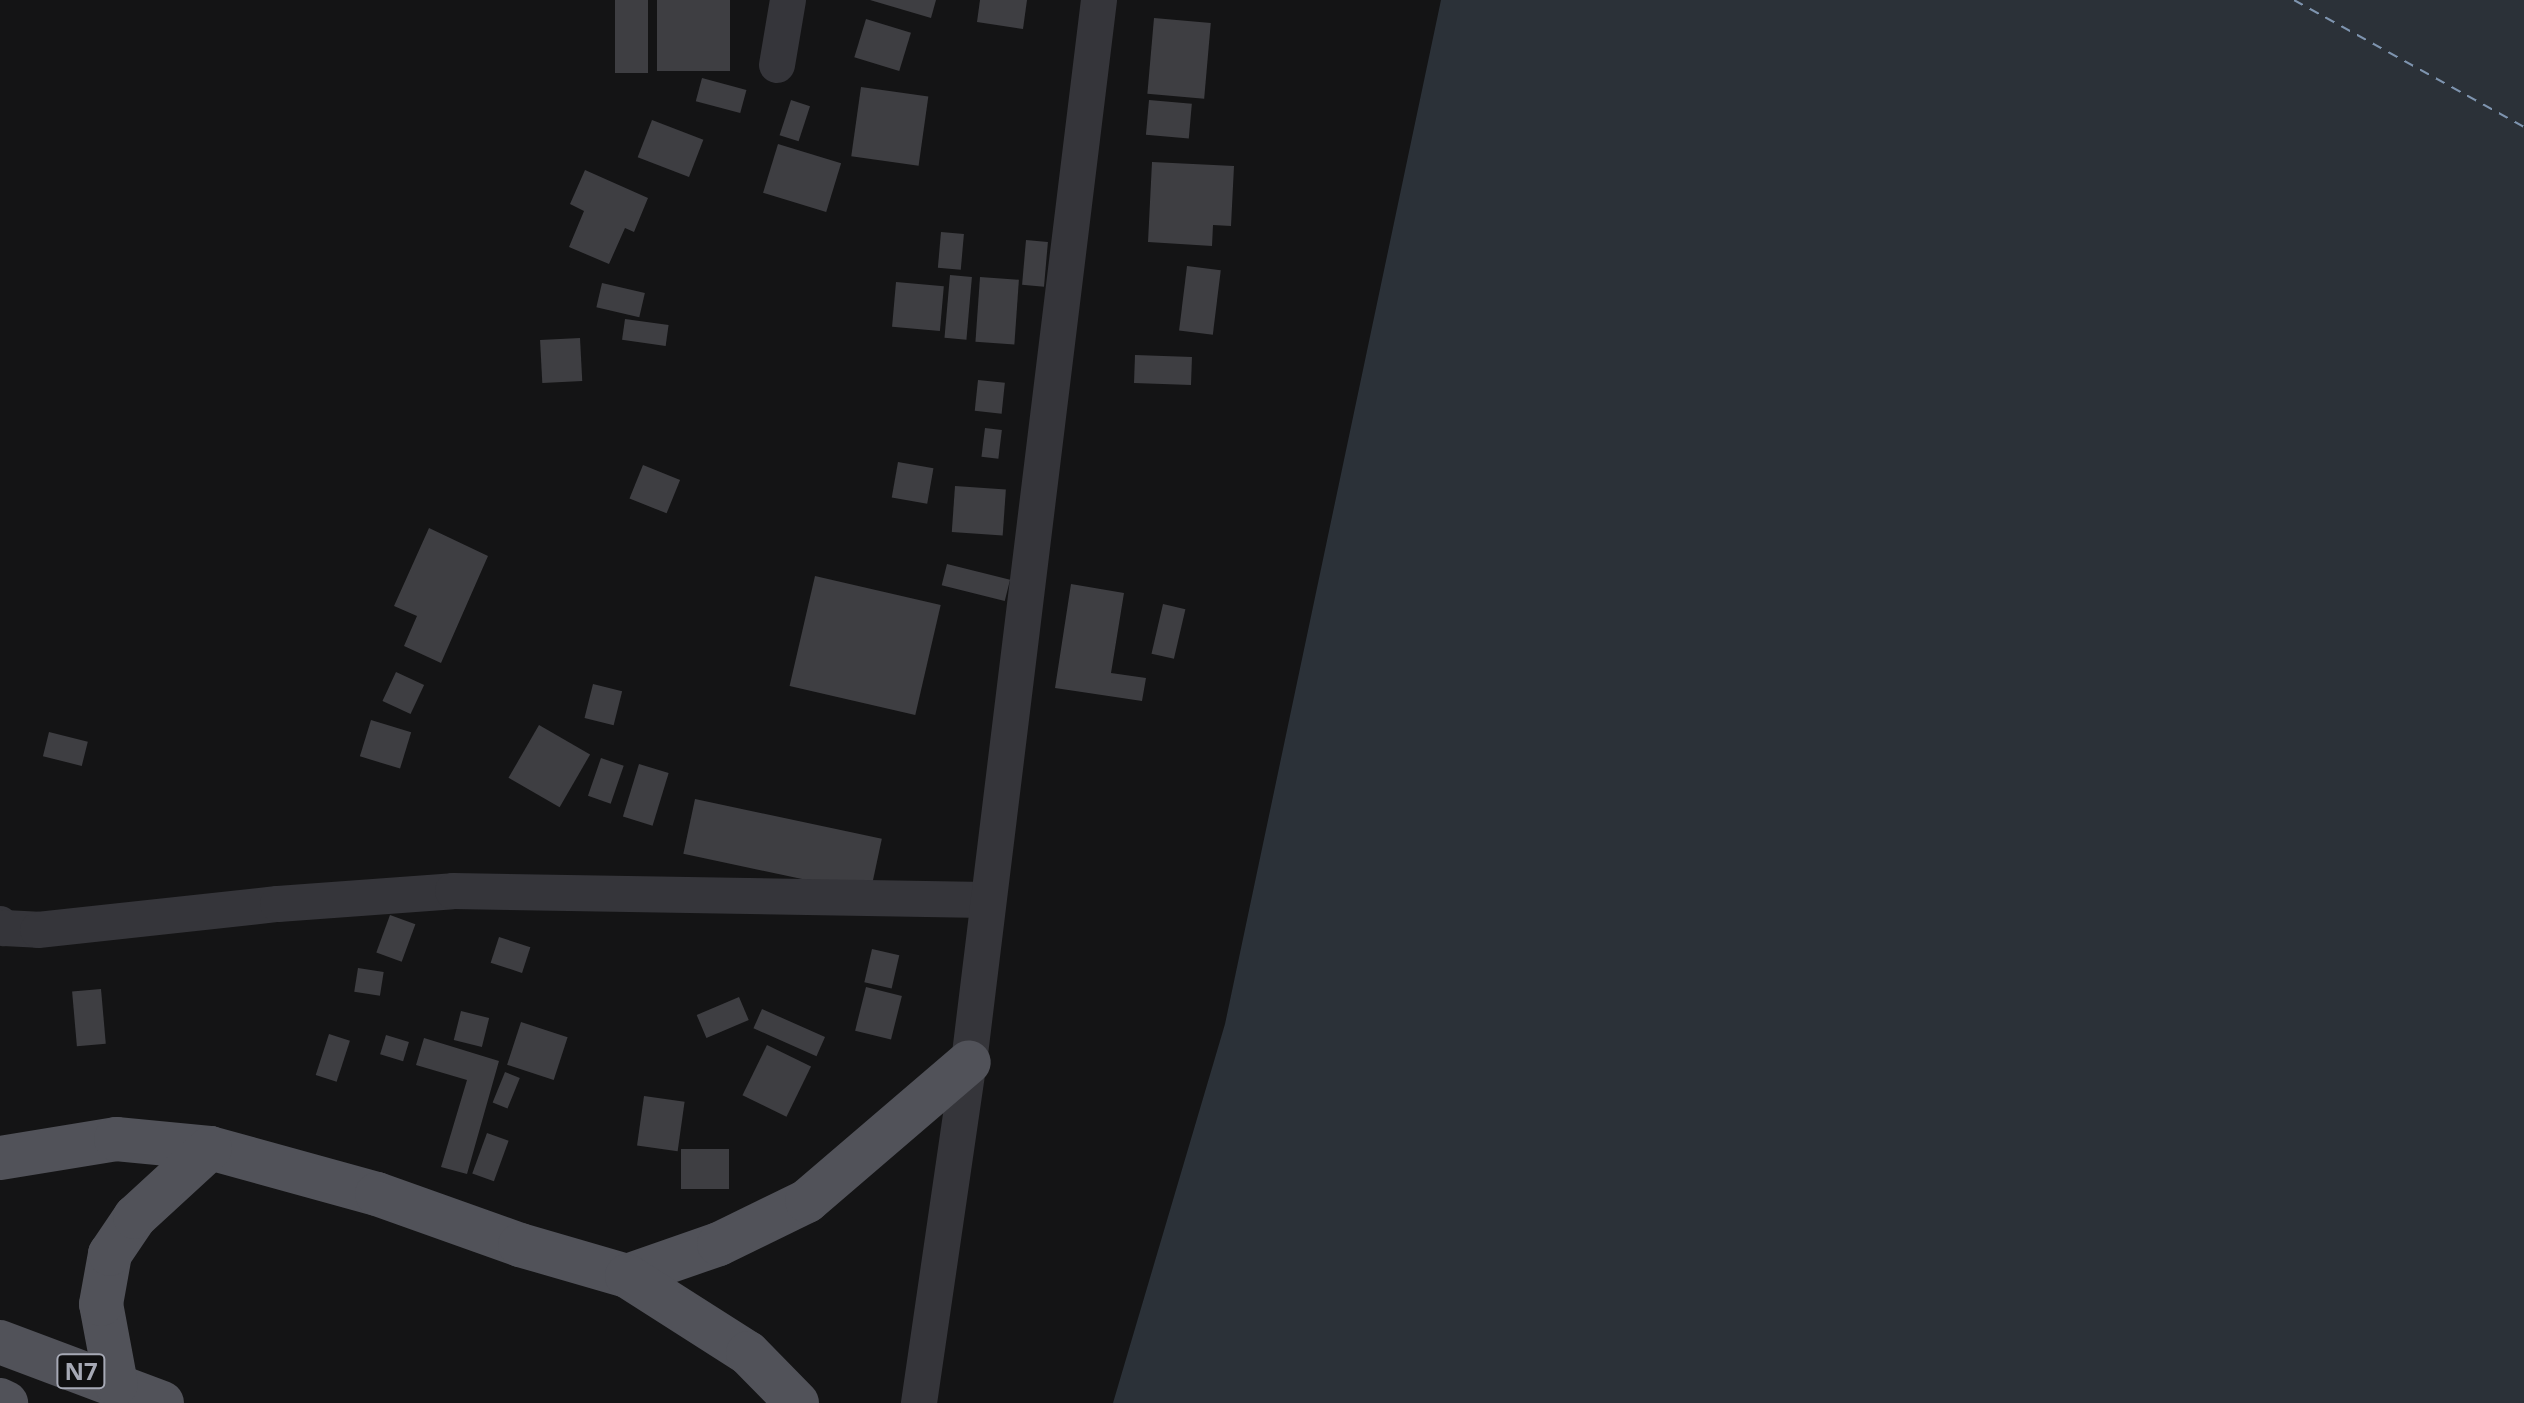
<!DOCTYPE html>
<style>
body{margin:0}
#map{position:relative;width:2524px;height:1403px;overflow:hidden;background:#141415;font-family:"Open Sans",sans-serif}
div>[style]{position:absolute}
[style*='--x']{left:calc(var(--x)*1px);top:calc(var(--y)*1px);width:calc(var(--w)*1px);rotate:calc(var(--a)*1deg)}
.water>*{inset:0;background:#2b3138}
.ferry>*{height:2px;margin-top:-1px;transform-origin:0;background:repeating-linear-gradient(90deg,#7e94af 0 10px,transparent 0 18px)}
.building>*{inset:0;background:#3e3e42;transform-origin:0 0}
.minor>*{height:36px;margin:-18px;padding:0 18px;transform-origin:18px;border-radius:18px;background:#35353a}
.primary>*{height:44px;margin:-22px;padding:0 22px;transform-origin:22px;border-radius:22px;background:#515259}
span{translate:-50% -50%;white-space:nowrap;text-align:center;line-height:1.15;-webkit-text-stroke:6px #0f0f10;paint-order:stroke}
.shield-label span{padding:2px 6px;background:#0f0f10;border:2px solid;border-radius:6px;-webkit-text-stroke-width:0}
.shield-label{font-size:24px;color:#a6a9b5;font-weight:700}
</style>
<div id="map">
<div class="water">
<i style="clip-path:polygon(1441px 0,2524px 0,2524px 1403px,1113px 1403px,1225px 1024px)"></i>
</div>
<div class="ferry">
<i style="--x:2294;--y:0;--w:263;--a:28.9"></i>
</div>
<div class="building">
<i style="left:615px;top:0;width:33px;height:73px"></i>
<i style="left:657px;top:0;width:73px;height:71px"></i>
<i style="clip-path:polygon(870px 0,936px 0,931px 18px)"></i>
<i style="clip-path:polygon(980px 0,1027px 0,1023px 29px,977px 22px)"></i>
<i style="left:1154px;top:18px;width:57px;height:76px;rotate:5deg"></i>
<i style="left:866px;top:19px;width:47px;height:40px;rotate:17deg"></i>
<i style="left:702px;top:78px;width:46px;height:24px;rotate:15deg"></i>
<i style="left:861px;top:87px;width:68px;height:70px;rotate:8deg"></i>
<i style="left:791px;top:100px;width:20px;height:37px;rotate:18deg"></i>
<i style="left:1149px;top:100px;width:43px;height:35px;rotate:5deg"></i>
<i style="left:652px;top:120px;width:55px;height:40px;rotate:21deg"></i>
<i style="left:778px;top:144px;width:66px;height:51px;rotate:17deg"></i>
<i style="clip-path:polygon(1152px 162px,1234px 166px,1231px 226px,1213px 225px,1212px 246px,1148px 242px)"></i>
<i style="clip-path:polygon(585px 170px,648px 198px,634px 232px,625px 228px,609px 264px,569px 247px,584px 211px,570px 204px)"></i>
<i style="left:941px;top:232px;width:23px;height:36px;rotate:5deg"></i>
<i style="left:1026px;top:240px;width:22px;height:45px;rotate:5deg"></i>
<i style="left:1187px;top:266px;width:34px;height:65px;rotate:7deg"></i>
<i style="left:950px;top:275px;width:22px;height:63px;rotate:5deg"></i>
<i style="left:980px;top:277px;width:39px;height:65px;rotate:4deg"></i>
<i style="left:896px;top:282px;width:48px;height:45px;rotate:5deg"></i>
<i style="left:602px;top:283px;width:44px;height:25px;rotate:13deg"></i>
<i style="left:625px;top:319px;width:44px;height:21px;rotate:8deg"></i>
<i style="left:580px;top:338px;width:43px;height:40px;rotate:87deg"></i>
<i style="left:1135px;top:355px;width:57px;height:28px;rotate:2deg"></i>
<i style="left:978px;top:380px;width:27px;height:31px;rotate:6deg"></i>
<i style="left:985px;top:428px;width:17px;height:29px;rotate:7deg"></i>
<i style="left:898px;top:462px;width:36px;height:36px;rotate:10deg"></i>
<i style="left:643px;top:465px;width:40px;height:36px;rotate:22deg"></i>
<i style="left:955px;top:486px;width:51px;height:46px;rotate:4deg"></i>
<i style="clip-path:polygon(429px 528px,488px 556px,441px 663px,404px 646px,417px 616px,394px 606px)"></i>
<i style="left:947px;top:564px;width:65px;height:22px;rotate:14deg"></i>
<i style="left:815px;top:576px;width:129px;height:113px;rotate:13deg"></i>
<i style="clip-path:polygon(1071px 584px,1124px 593px,1111px 673px,1146px 678px,1142px 701px,1055px 688px)"></i>
<i style="left:1163px;top:604px;width:23px;height:51px;rotate:13deg"></i>
<i style="left:396px;top:672px;width:31px;height:32px;rotate:25deg"></i>
<i style="left:593px;top:684px;width:30px;height:35px;rotate:14deg"></i>
<i style="left:371px;top:720px;width:42px;height:38px;rotate:17deg"></i>
<i style="left:539px;top:725px;width:59px;height:61px;rotate:30deg"></i>
<i style="left:49px;top:732px;width:40px;height:25px;rotate:14deg"></i>
<i style="left:601px;top:758px;width:24px;height:40px;rotate:19deg"></i>
<i style="left:639px;top:764px;width:31px;height:55px;rotate:17deg"></i>
<i style="left:695px;top:799px;width:191px;height:56px;rotate:12deg"></i>
<i style="left:390px;top:915px;width:27px;height:40px;rotate:20deg"></i>
<i style="left:499px;top:937px;width:33px;height:27px;rotate:18deg"></i>
<i style="left:872px;top:949px;width:28px;height:34px;rotate:13deg"></i>
<i style="left:358px;top:968px;width:26px;height:24px;rotate:9deg"></i>
<i style="left:866px;top:987px;width:37px;height:45px;rotate:14deg"></i>
<i style="left:101px;top:989px;width:55px;height:29px;rotate:85deg"></i>
<i style="left:739px;top:997px;width:25px;height:46px;rotate:67deg"></i>
<i style="left:762px;top:1009px;width:69px;height:21px;rotate:24deg"></i>
<i style="left:461px;top:1011px;width:29px;height:30px;rotate:14deg"></i>
<i style="left:521px;top:1022px;width:49px;height:45px;rotate:18deg"></i>
<i style="left:329px;top:1034px;width:22px;height:43px;rotate:18deg"></i>
<i style="left:386px;top:1035px;width:24px;height:20px;rotate:17deg"></i>
<i style="clip-path:polygon(424px 1038px,499px 1061px,467px 1174px,441px 1167px,467px 1080px,416px 1065px)"></i>
<i style="left:767px;top:1045px;width:49px;height:56px;rotate:26deg"></i>
<i style="left:505px;top:1072px;width:16px;height:33px;rotate:22deg"></i>
<i style="left:644px;top:1096px;width:41px;height:50px;rotate:8deg"></i>
<i style="left:487px;top:1133px;width:23px;height:43px;rotate:20deg"></i>
<i style="left:681px;top:1149px;width:48px;height:40px"></i>
</div>
<div class="minor">
<i style="--x:777;--y:65;--w:66;--a:-80.4"></i>
<i style="--x:0;--y:924;--w:6;--a:45"></i>
<i style="--x:4;--y:928;--w:34;--a:3"></i>
<i style="--x:38;--y:930;--w:241;--a:-6.2"></i>
<i style="--x:278;--y:904;--w:175;--a:-4.2"></i>
<i style="--x:453;--y:891;--w:533;--a:0.97"></i>
<i style="--x:919;--y:1403;--w:345;--a:-81.7"></i>
<i style="--x:969;--y:1062;--w:1070;--a:-83.02"></i>
</div>
<div class="primary">
<i style="--x:0;--y:1158;--w:118;--a:-9.3"></i>
<i style="--x:116;--y:1139;--w:94;--a:5.5"></i>
<i style="--x:210;--y:1148;--w:173;--a:15.4"></i>
<i style="--x:377;--y:1194;--w:152;--a:19.6"></i>
<i style="--x:520;--y:1245;--w:111;--a:16.2"></i>
<i style="--x:627;--y:1276;--w:97;--a:-19.2"></i>
<i style="--x:719;--y:1244;--w:98;--a:-26"></i>
<i style="--x:807;--y:1201;--w:213;--a:-40.6"></i>
<i style="--x:627;--y:1276;--w:143;--a:32.5"></i>
<i style="--x:748;--y:1353;--w:70;--a:45.6"></i>
<i style="--x:0;--y:1342;--w:173;--a:20.6"></i>
<i style="--x:116;--y:1384;--w:81;--a:-100.6"></i>
<i style="--x:101;--y:1304;--w:51;--a:-79.8"></i>
<i style="--x:110;--y:1254;--w:45;--a:-56"></i>
<i style="--x:135;--y:1217;--w:102;--a:-42.6"></i>
<i style="--x:0;--y:1400;--w:7;--a:27"></i>
</div>
<div class="shield-label">
<span style="left:81px;top:1371px">N7</span>
</div>
</div>
